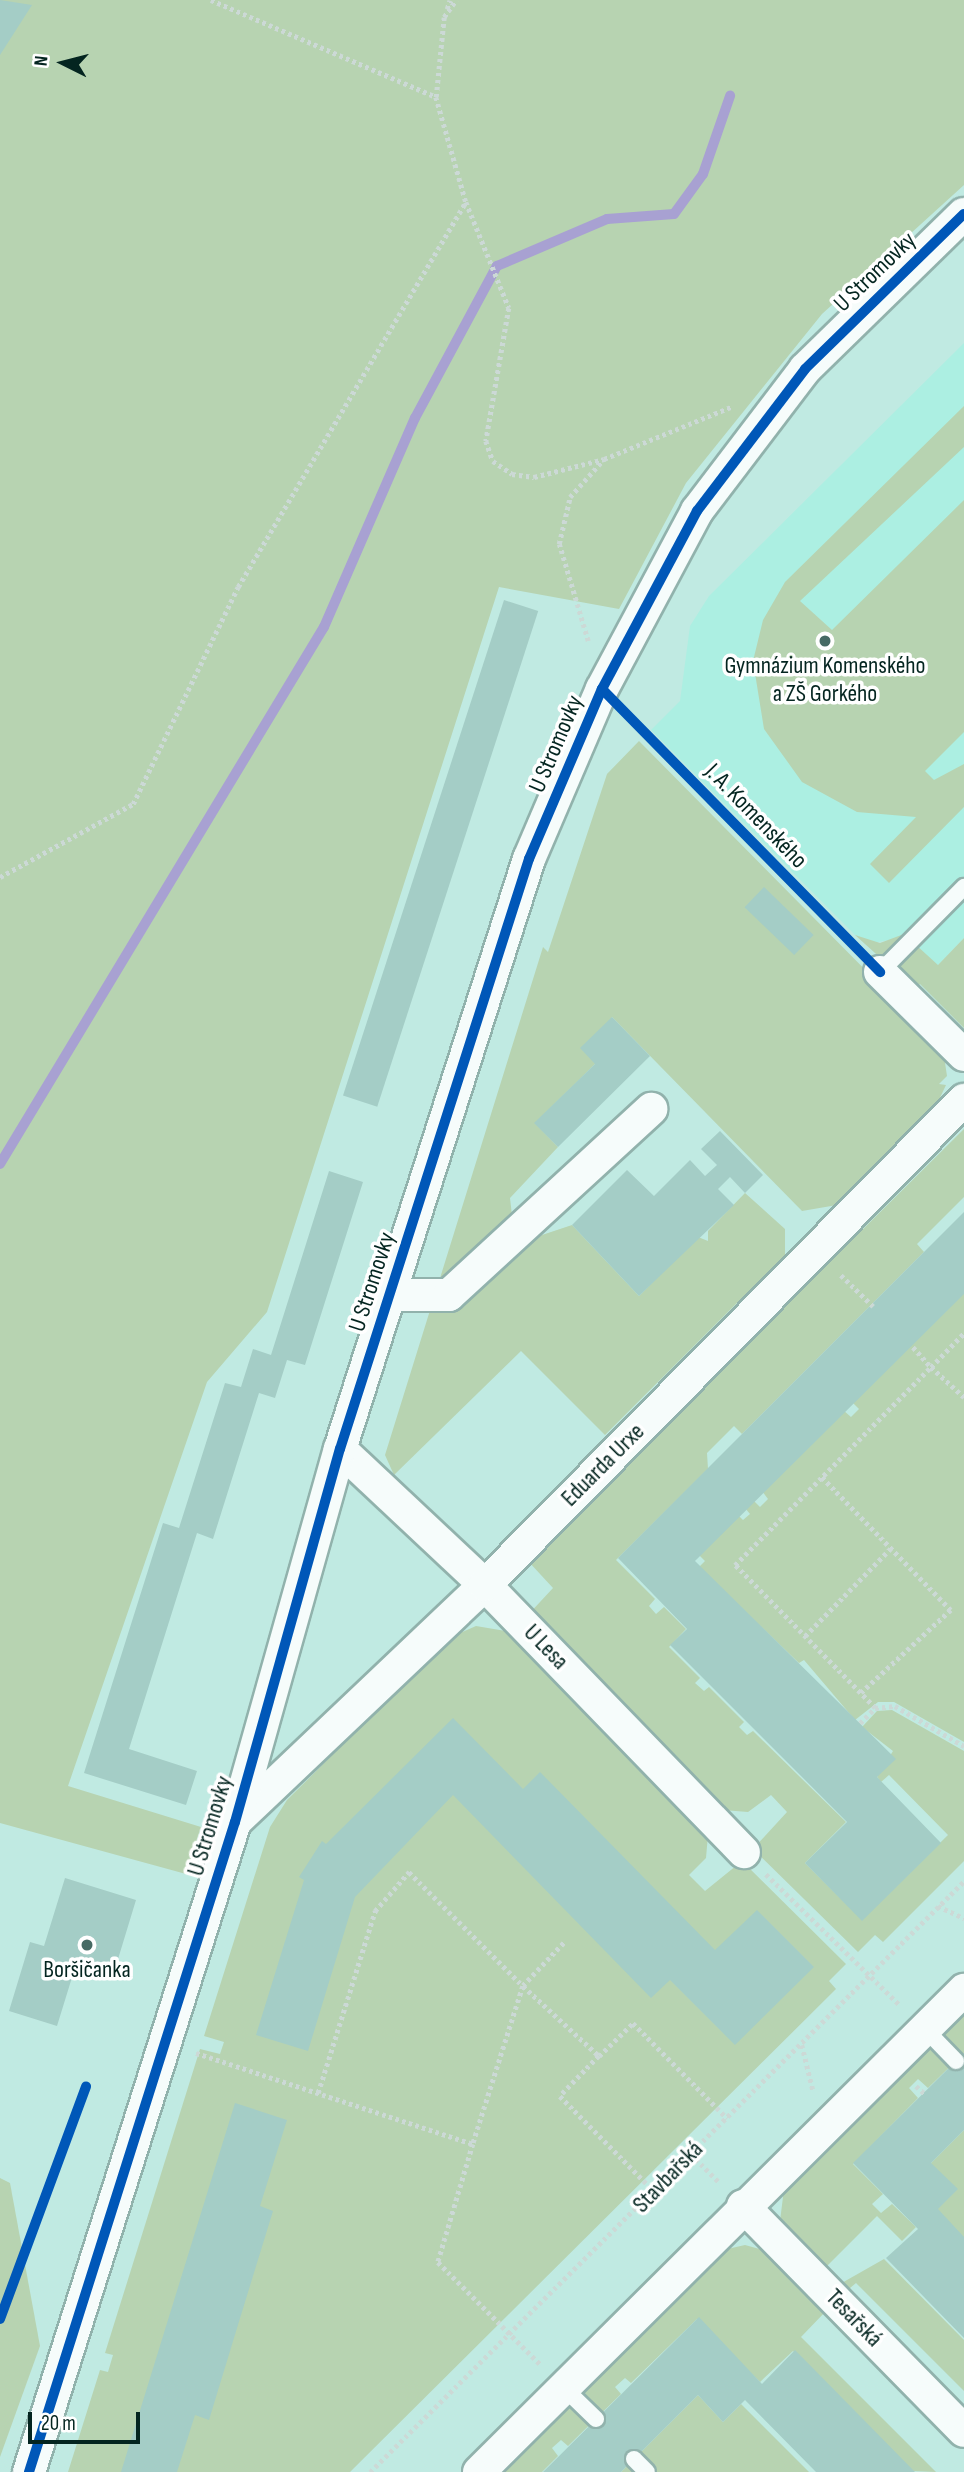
<!DOCTYPE html>
<meta charset="utf-8">
<style>
body{margin:0}
#map{position:relative;width:964px;height:2472px;overflow:hidden;background:#c0eae2;font-family:"Sofia Sans Condensed",sans-serif}
div>[style]{position:absolute}
[style*='--x']{left:calc(var(--x)*1px);top:calc(var(--y)*1px);width:calc(var(--w)*1px);rotate:calc(var(--a)*1deg)}
.built>*{inset:0;background:#acefe2}
.green>*{inset:0;background:#b7d3b1}
.stream>*{height:10px;margin:-5px;padding:0 5px;transform-origin:5px;border-radius:5px;background:#a8a1d2}
.building>*{inset:0;background:#a4cdc6;transform-origin:0 0}
.path>*{height:4.5px;margin-top:-2.25px;transform-origin:0;background:repeating-linear-gradient(90deg,#ccd9d6 0 3.5px,transparent 0 7px)}
.roads{filter:drop-shadow(2px 0 #91b2ac) drop-shadow(-2px 0 #91b2ac) drop-shadow(0 2px #91b2ac) drop-shadow(0 -2px #91b2ac)}
.service>*{height:16px;margin:-8px;padding:0 8px;transform-origin:8px;border-radius:8px;background:#f6fcfb}
.minor>*{height:32px;margin:-16px;padding:0 16px;transform-origin:16px;border-radius:16px;background:#f6fcfb}
.cycleway>*{height:10px;margin:-5px;padding:0 5px;transform-origin:5px;border-radius:5px;background:#0057b8}
.dots>*{width:19px;height:19px;translate:-50% -50%;box-sizing:border-box;border:4px solid #fff;border-radius:50%}
span{translate:-50% -50%;white-space:nowrap;text-align:center;line-height:1.15;-webkit-text-stroke:7px #fff;paint-order:stroke}
.street-label{font-size:24px;color:#042520}
.poi-label{font-size:24px;color:#042520}
.north{position:absolute;left:28px;top:28px;width:70px;height:70px;-webkit-text-stroke:5px #fff;paint-order:stroke;rotate:276deg;font-size:19px;font-weight:700;line-height:28px;text-align:center;color:#042520}
.north::after{content:'';display:block;margin:auto;width:24px;height:32px;background:#042520;clip-path:polygon(50% 0,100% 100%,50% 72%,0 100%)}
.scale{position:absolute;left:28px;top:2412px;width:112px;height:32px;box-sizing:border-box;border:4px solid #042520;border-top:0;padding-left:9px;font-size:21px;line-height:24px;white-space:nowrap;color:#042520;-webkit-text-stroke:5px #fff;paint-order:stroke}
</style>
<div id="map">
<div class="built">
<i style="clip-path:polygon(964px 343px,964px 938px,938px 965px,896px 939px,872px 943px,855px 935px,651px 730px,680px 701px,690px 626px,709px 596px)"></i>
</div>
<div class="green">
<i style="clip-path:polygon(0 0,964px 0,964px 185px,822px 314px,686px 483px,619px 609px,499px 587px,267px 1312px,207px 1382px,68px 1786px,201px 1827px,186px 1874px,0 1823px)"></i>
<i style="clip-path:polygon(964px 406px,964px 447px,800px 601px,832px 630px,964px 500px,964px 732px,925px 771px,934px 780px,964px 764px,964px 807px,889px 883px,870px 864px,916px 817px,857px 812px,802px 782px,764px 729px,753px 661px,763px 620px,785px 582px)"></i>
<i style="clip-path:polygon(639px 741px,899px 1004px,944px 1056px,947px 1076px,939px 1084px,946px 1085px,937px 1104px,837px 1205px,802px 1211px,612px 1017px,595px 1064px,535px 1123px,558px 1147px,510px 1198px,513px 1224px,536px 1237px,572px 1225px,639px 1296px,698px 1237px,708px 1241px,708px 1231px,745px 1193px,785px 1229px,785px 1255px,605px 1435px,521px 1351px,394px 1475px,385px 1455px,543px 947px,548px 952px,607px 774px)"></i>
<i style="clip-path:polygon(904px 934px,938px 965px,964px 938px,964px 1028px,920px 984px,915px 989px,855px 935px,880px 943px)"></i>
<i style="clip-path:polygon(964px 1129px,964px 1197px,917px 1244px,924px 1252px,742px 1434px,734px 1426px,707px 1453px,708px 1469px,616px 1560px,655px 1599px,649px 1606px,656px 1614px,664px 1607px,686px 1629px,669px 1647px,700px 1678px,695px 1683px,704px 1691px,709px 1687px,744px 1722px,739px 1727px,747px 1735px,753px 1731px,846px 1822px,805px 1863px,862px 1920px,948px 1835px,889px 1775px,881px 1782px,877px 1777px,893px 1751px,862px 1727px,877px 1711px,892px 1710px,964px 1751px,964px 1861px,883px 1942px,875px 1935px,858px 1952px,753px 1849px,787px 1812px,771px 1795px,748px 1812px,723px 1810px,527px 1616px,553px 1588px,528px 1561px)"></i>
<i style="clip-path:polygon(964px 1291px,964px 1742px,894px 1702px,878px 1702px,855px 1720px,804px 1660px,799px 1663px,699px 1567px,705px 1561px,698px 1554px,738px 1515px,743px 1520px,750px 1514px,745px 1508px,753px 1500px,760px 1507px,768px 1499px,762px 1491px,843px 1410px,851px 1417px,859px 1409px,851px 1401px)"></i>
<i style="clip-path:polygon(476px 1626px,512px 1632px,708px 1835px,706px 1858px,689px 1875px,705px 1891px,742px 1861px,846px 1964px,829px 1981px,836px 1989px,350px 2472px,68px 2472px,100px 2370px,108px 2372px,113px 2355px,105px 2353px,200px 2049px,220px 2054px,224px 2042px,204px 2036px,270px 1827px,287px 1800px,451px 1637px)"></i>
<i style="clip-path:polygon(964px 2008px,964px 2053px,928px 2088px,918px 2079px,909px 2088px,918px 2098px,853px 2164px,883px 2194px,872px 2204px,881px 2213px,892px 2204px,916px 2227px,902px 2241px,877px 2216px,821px 2272px,780px 2221px,784px 2189px)"></i>
<i style="clip-path:polygon(964px 2130px,964px 2240px,935px 2211px,931px 2163px)"></i>
<i style="clip-path:polygon(0 2178px,10px 2183px,40px 2346px,0 2457px)"></i>
<i style="clip-path:polygon(745px 2245px,767px 2251px,827px 2310px,801px 2337px,936px 2472px,912px 2471px,793px 2351px,760px 2382px,697px 2319px,631px 2383px,625px 2378px,615px 2387px,621px 2394px,568px 2446px,561px 2440px,552px 2448px,558px 2456px,542px 2472px,496px 2472px,723px 2250px)"></i>
<i style="clip-path:polygon(884px 2259px,964px 2340px,964px 2391px,856px 2283px,843px 2294px,840px 2284px)"></i>
<i style="clip-path:polygon(698px 2395px,723px 2422px,741px 2404px,809px 2472px,621px 2472px)"></i>
</div>
<div class="stream">
<i style="--x:0;--y:1164;--w:627;--a:-58.9"></i>
<i style="--x:324;--y:627;--w:228;--a:-66.5"></i>
<i style="--x:415;--y:418;--w:173;--a:-61.7"></i>
<i style="--x:497;--y:266;--w:120;--a:-23.1"></i>
<i style="--x:607;--y:219;--w:67;--a:-4.3"></i>
<i style="--x:674;--y:214;--w:49;--a:-54.1"></i>
<i style="--x:703;--y:174;--w:83;--a:-70.9"></i>
</div>
<div class="building">
<i style="clip-path:polygon(0 0,32px 5px,0 55px)"></i>
<i style="left:504px;top:600px;width:36px;height:521px;rotate:18deg"></i>
<i style="left:764px;top:887px;width:69px;height:28px;rotate:44deg"></i>
<i style="clip-path:polygon(612px 1017px,650px 1056px,558px 1147px,534px 1123px,595px 1064px,580px 1048px)"></i>
<i style="clip-path:polygon(720px 1131px,763px 1175px,745px 1193px,730px 1177px,718px 1189px,734px 1205px,639px 1296px,572px 1225px,627px 1170px,654px 1196px,690px 1160px,705px 1176px,717px 1165px,701px 1149px)"></i>
<i style="clip-path:polygon(329px 1171px,363px 1182px,305px 1365px,287px 1360px,275px 1398px,259px 1393px,213px 1539px,197px 1533px,129px 1749px,197px 1771px,186px 1805px,84px 1773px,163px 1523px,179px 1528px,225px 1383px,241px 1387px,253px 1349px,271px 1355px)"></i>
<i style="clip-path:polygon(964px 1212px,964px 1294px,695px 1561px,896px 1759px,877px 1777px,941px 1843px,862px 1921px,805px 1863px,847px 1822px,670px 1645px,687px 1629px,618px 1558px)"></i>
<i style="clip-path:polygon(453px 1718px,523px 1789px,540px 1772px,715px 1950px,757px 1910px,814px 1967px,735px 2045px,670px 1980px,651px 1998px,453px 1795px,355px 1897px,308px 2051px,256px 2035px,304px 1880px,299px 1877px,322px 1841px,326px 1844px)"></i>
<i style="clip-path:polygon(65px 1878px,136px 1900px,115px 1969px,78px 1958px,57px 2026px,9px 2011px,30px 1942px,44px 1946px)"></i>
<i style="clip-path:polygon(964px 2053px,964px 2130px,931px 2163px,958px 2189px,938px 2209px,964px 2237px,964px 2338px,886px 2258px,918px 2229px,853px 2163px)"></i>
<i style="clip-path:polygon(235px 2103px,287px 2120px,260px 2206px,273px 2211px,241px 2315px,209px 2420px,195px 2415px,177px 2472px,121px 2472px)"></i>
<i style="clip-path:polygon(699px 2317px,762px 2384px,795px 2350px,915px 2472px,816px 2472px,745px 2400px,723px 2422px,698px 2395px,621px 2472px,543px 2472px)"></i>
</div>
<div class="path">
<i style="--x:211;--y:0;--w:245;--a:23.3"></i>
<i style="--x:436;--y:97;--w:109;--a:74.1"></i>
<i style="--x:466;--y:202;--w:114;--a:67.9"></i>
<i style="--x:509;--y:308;--w:135;--a:99.8"></i>
<i style="--x:486;--y:441;--w:21;--a:71"></i>
<i style="--x:493;--y:461;--w:23;--a:34"></i>
<i style="--x:512;--y:474;--w:22;--a:8"></i>
<i style="--x:534;--y:477;--w:72;--a:-14.4"></i>
<i style="--x:447;--y:9;--w:9;--a:-72"></i>
<i style="--x:436;--y:97;--w:80;--a:-84.3"></i>
<i style="--x:444;--y:17;--w:21;--a:-55"></i>
<i style="--x:588;--y:641;--w:101;--a:-106.6"></i>
<i style="--x:559;--y:544;--w:48;--a:-76.8"></i>
<i style="--x:570;--y:497;--w:51;--a:-48.2"></i>
<i style="--x:604;--y:459;--w:137;--a:-22.3"></i>
<i style="--x:0;--y:877;--w:152;--a:-28.8"></i>
<i style="--x:133;--y:804;--w:241;--a:-64.2"></i>
<i style="--x:238;--y:587;--w:447;--a:-59.4"></i>
<i style="--x:841;--y:1275;--w:45;--a:44.1"></i>
<i style="--x:913;--y:1347;--w:27;--a:48"></i>
<i style="--x:931;--y:1367;--w:47;--a:-45.9"></i>
<i style="--x:822;--y:1477;--w:185;--a:45.9"></i>
<i style="--x:951;--y:1610;--w:122;--a:137.3"></i>
<i style="--x:805;--y:1636;--w:123;--a:-45.7"></i>
<i style="--x:875;--y:1708;--w:200;--a:-134.4"></i>
<i style="--x:735;--y:1565;--w:279;--a:-45.3"></i>
<i style="--x:931;--y:1367;--w:45;--a:42.3"></i>
<i style="--x:860;--y:1723;--w:21;--a:-45"></i>
<i style="--x:875;--y:1708;--w:20;--a:-6"></i>
<i style="--x:895;--y:1706;--w:80;--a:30.1"></i>
<i style="--x:766;--y:1874;--w:187;--a:44.4"></i>
<i style="--x:938;--y:1906;--w:29;--a:25"></i>
<i style="--x:564;--y:1943;--w:59;--a:133.6"></i>
<i style="--x:523;--y:1986;--w:103;--a:42.6"></i>
<i style="--x:599;--y:2056;--w:47;--a:-44.1"></i>
<i style="--x:633;--y:2023;--w:134;--a:45.3"></i>
<i style="--x:802;--y:2045;--w:46;--a:76.3"></i>
<i style="--x:196;--y:2053;--w:292;--a:18.2"></i>
<i style="--x:473;--y:2144;--w:123;--a:106.5"></i>
<i style="--x:438;--y:2262;--w:144;--a:45"></i>
<i style="--x:599;--y:2056;--w:56;--a:134.3"></i>
<i style="--x:560;--y:2096;--w:135;--a:45.3"></i>
<i style="--x:916;--y:2086;--w:11;--a:41"></i>
<i style="--x:318;--y:2093;--w:191;--a:-72.6"></i>
<i style="--x:375;--y:1911;--w:52;--a:-48.9"></i>
<i style="--x:409;--y:1872;--w:161;--a:45"></i>
<i style="--x:523;--y:1986;--w:166;--a:107.6"></i>
<i style="--x:691;--y:2154;--w:41;--a:45"></i>
<i style="--x:370;--y:2472;--w:838;--a:-44.85"></i>
</div>
<div class="roads">
<div class="service">
<i style="--x:880;--y:972;--w:120;--a:-45.3"></i>
<i style="--x:924;--y:2028;--w:46;--a:45.9"></i>
<i style="--x:563;--y:2387;--w:46;--a:44.1"></i>
<i style="--x:634;--y:2459;--w:18;--a:45"></i>
</div>
<div class="minor">
<i style="--x:880;--y:972;--w:118;--a:44.7"></i>
<i style="--x:390;--y:1295;--w:59;--a:0"></i>
<i style="--x:449;--y:1295;--w:275;--a:-42.6"></i>
<i style="--x:340;--y:1449;--w:199;--a:43.2"></i>
<i style="--x:485;--y:1585;--w:372;--a:45.9"></i>
<i style="--x:237;--y:1820;--w:342;--a:-43.5"></i>
<i style="--x:485;--y:1585;--w:682;--a:-45.36"></i>
<i style="--x:743;--y:2206;--w:315;--a:45.5"></i>
<i style="--x:29;--y:2472;--w:682;--a:-72.42"></i>
<i style="--x:235;--y:1822;--w:387;--a:-74.3"></i>
<i style="--x:340;--y:1449;--w:620;--a:-72.24"></i>
<i style="--x:529;--y:859;--w:185;--a:-66.8"></i>
<i style="--x:602;--y:689;--w:202;--a:-61.9"></i>
<i style="--x:697;--y:511;--w:178;--a:-52.7"></i>
<i style="--x:805;--y:369;--w:222;--a:-44.3"></i>
<i style="--x:479;--y:2472;--w:684;--a:-44.82"></i>
</div>
</div>
<div class="cycleway">
<i style="--x:602;--y:689;--w:397;--a:45.5"></i>
<i style="--x:0;--y:2319;--w:248;--a:-69.7"></i>
<i style="--x:29;--y:2472;--w:682;--a:-72.42"></i>
<i style="--x:235;--y:1822;--w:387;--a:-74.3"></i>
<i style="--x:340;--y:1449;--w:620;--a:-72.24"></i>
<i style="--x:529;--y:859;--w:185;--a:-66.8"></i>
<i style="--x:602;--y:689;--w:202;--a:-61.9"></i>
<i style="--x:697;--y:511;--w:178;--a:-52.7"></i>
<i style="--x:805;--y:369;--w:222;--a:-44.3"></i>
</div>
<div class="dots">
<i style="left:825px;top:641px;background:#466a64"></i>
<i style="left:87px;top:1945px;background:#466a64"></i>
</div>
<div class="street-label">
<span style="left:875px;top:272px;rotate:-44deg">U Stromovky</span>
<span style="left:556px;top:744px;rotate:-67deg">U Stromovky</span>
<span style="left:756px;top:816px;rotate:46deg">J. A. Komenského</span>
<span style="left:372px;top:1282px;rotate:-72deg">U Stromovky</span>
<span style="left:603px;top:1465px;rotate:-45deg">Eduarda Urxe</span>
<span style="left:546px;top:1647px;rotate:46deg">U Lesa</span>
<span style="left:210px;top:1826px;rotate:-73deg">U Stromovky</span>
<span style="left:668px;top:2177px;rotate:-46deg">Stavbařská</span>
<span style="left:854px;top:2318px;rotate:46deg">Tesařská</span>
</div>
<div class="poi-label">
<span style="left:825px;top:680px">Gymnázium Komenského<br>a ZŠ Gorkého</span>
<span style="left:87px;top:1970px">Boršičanka</span>
</div>
<div class="north">N</div>
<div class="scale">20 m</div>
</div>
